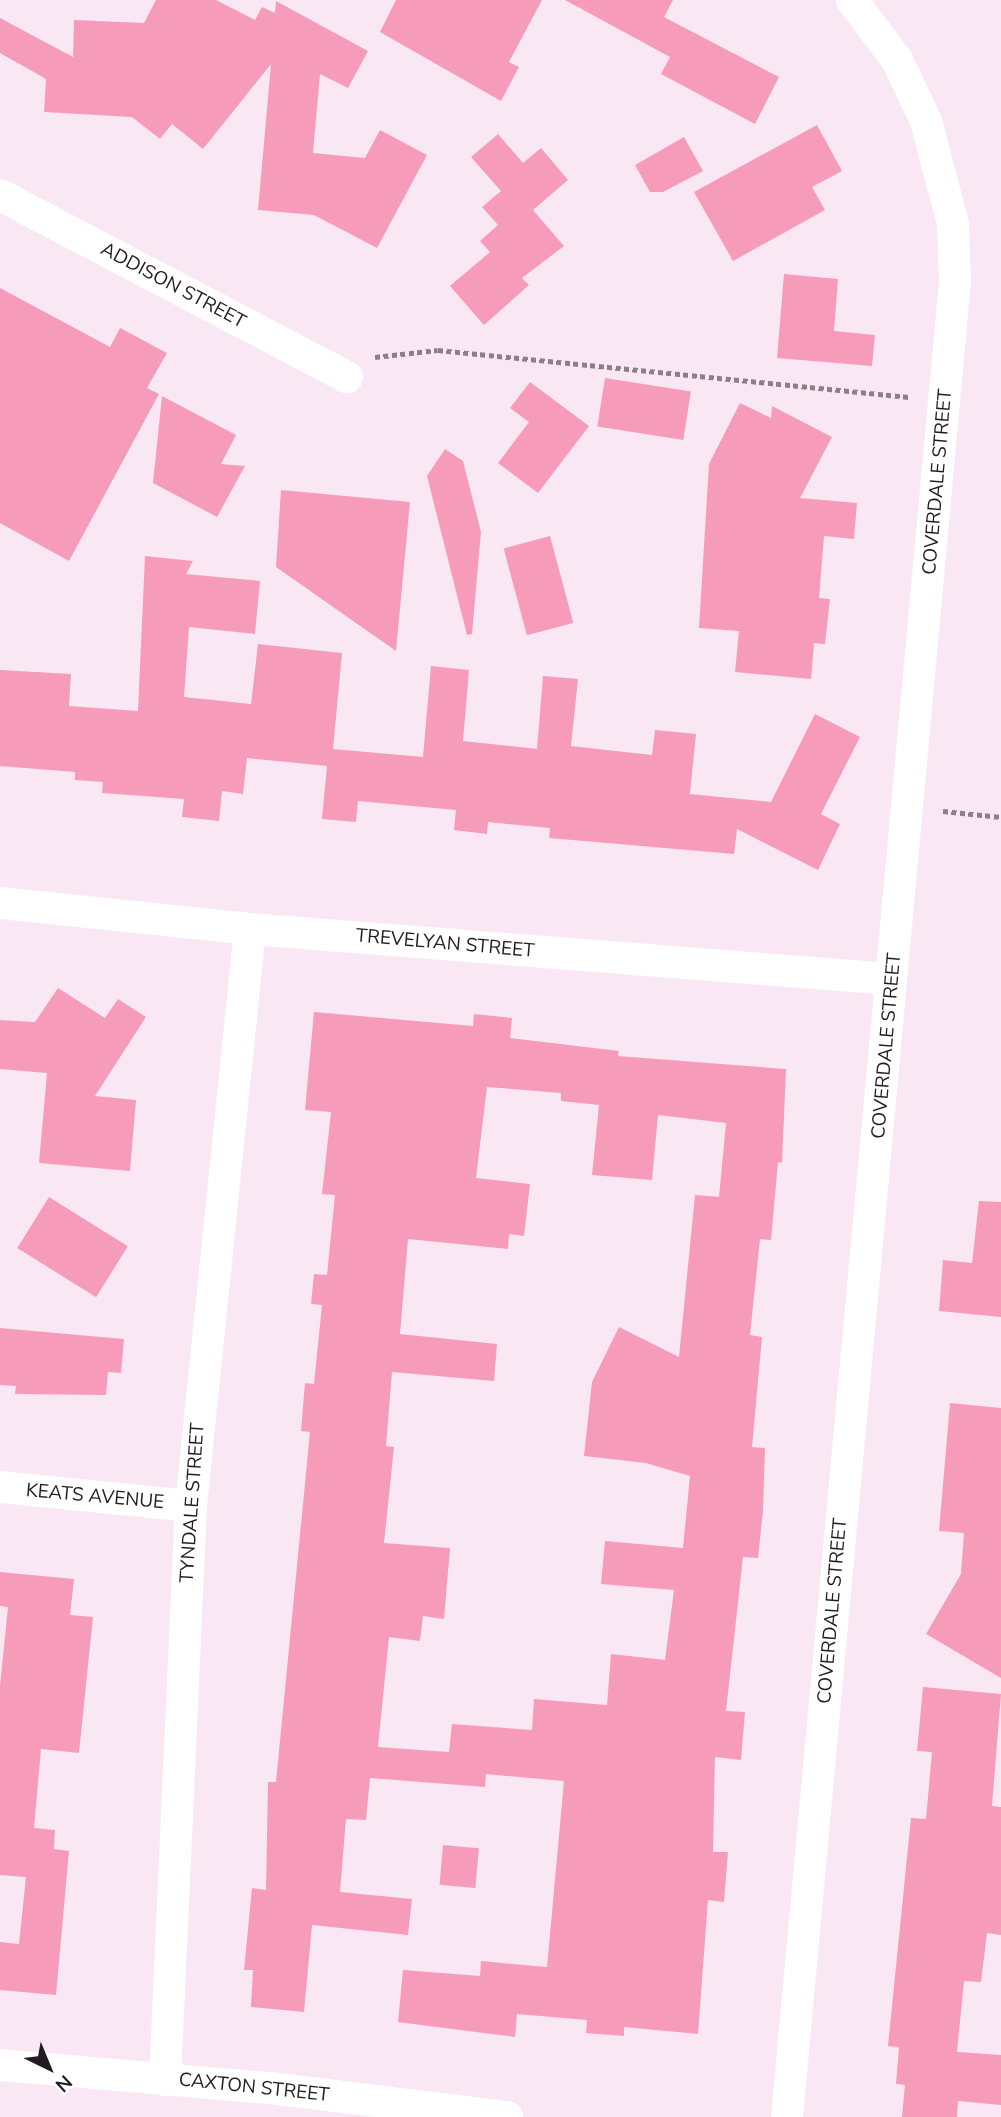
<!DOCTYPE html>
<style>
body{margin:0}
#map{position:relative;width:1001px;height:2117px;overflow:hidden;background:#f9e8f3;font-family:"Nunito Sans",sans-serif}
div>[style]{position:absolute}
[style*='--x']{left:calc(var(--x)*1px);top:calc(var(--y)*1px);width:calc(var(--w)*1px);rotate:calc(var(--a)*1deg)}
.building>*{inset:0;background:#f79bba;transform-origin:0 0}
.path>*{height:4.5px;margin-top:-2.25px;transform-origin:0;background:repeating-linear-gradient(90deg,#8b8087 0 5px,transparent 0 8.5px)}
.minor>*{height:32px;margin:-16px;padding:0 16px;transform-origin:16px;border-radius:16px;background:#fff}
span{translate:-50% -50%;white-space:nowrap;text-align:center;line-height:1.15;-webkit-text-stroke:5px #fff;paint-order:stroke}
.street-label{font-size:19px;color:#221c20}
.north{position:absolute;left:14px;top:2033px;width:70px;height:70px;-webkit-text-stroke:5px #fff;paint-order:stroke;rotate:137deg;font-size:19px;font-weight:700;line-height:28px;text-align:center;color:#221c20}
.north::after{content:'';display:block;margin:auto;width:24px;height:32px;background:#221c20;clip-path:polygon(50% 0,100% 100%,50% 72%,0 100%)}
</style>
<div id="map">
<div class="building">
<i style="clip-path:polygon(156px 0,216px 0,255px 20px,262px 7px,275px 13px,276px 1px,368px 51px,348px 88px,320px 74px,313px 153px,365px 158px,380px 130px,427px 155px,377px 248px,314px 215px,258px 210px,271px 64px,203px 149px,172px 124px,160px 139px,132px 117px,44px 112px,46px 79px,0 53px,0 18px,73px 57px,74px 20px,144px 23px)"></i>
<i style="clip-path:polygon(396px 0,542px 0,509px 62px,519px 67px,501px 101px,380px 32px)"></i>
<i style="clip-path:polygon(565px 0,673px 0,664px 17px,779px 77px,755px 124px,661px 74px,670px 57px)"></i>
<i style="clip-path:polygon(817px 125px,842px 171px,812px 187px,825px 210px,733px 261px,694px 192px)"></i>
<i style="clip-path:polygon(498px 134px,523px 163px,541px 148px,568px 180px,533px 210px,564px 246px,522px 278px,529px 285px,484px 325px,450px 286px,490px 252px,480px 241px,498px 225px,482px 207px,501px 191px,471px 157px)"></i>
<i style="clip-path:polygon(684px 137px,703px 171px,663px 192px,650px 192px,635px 165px)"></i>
<i style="clip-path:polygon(784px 274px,838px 279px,834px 331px,875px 335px,872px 366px,777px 358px)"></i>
<i style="clip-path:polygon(0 288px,110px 347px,120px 328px,167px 353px,147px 388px,159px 394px,69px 561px,0 523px)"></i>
<i style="left:605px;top:378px;width:87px;height:49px;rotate:9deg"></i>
<i style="clip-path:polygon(530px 382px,589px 426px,538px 493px,498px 463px,529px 422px,510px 408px)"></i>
<i style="clip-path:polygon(162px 396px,236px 435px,221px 464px,245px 466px,217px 517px,153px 483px)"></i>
<i style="clip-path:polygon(740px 403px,771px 418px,772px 406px,832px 437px,800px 498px,857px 503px,854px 539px,824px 536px,819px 598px,830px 599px,825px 644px,814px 643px,811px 679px,735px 672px,739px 631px,699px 628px,709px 464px)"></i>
<i style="clip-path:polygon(445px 449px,463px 461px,481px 532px,472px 634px,467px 635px,427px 476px)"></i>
<i style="clip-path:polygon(281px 490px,410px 502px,396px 651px,276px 567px)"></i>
<i style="left:550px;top:536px;width:90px;height:48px;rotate:75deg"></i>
<i style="clip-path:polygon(145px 556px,193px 561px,186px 574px,260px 581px,255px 634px,189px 627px,184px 697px,251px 704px,258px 644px,342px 653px,333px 749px,423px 757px,431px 666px,469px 670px,463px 741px,537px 749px,543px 676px,578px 679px,571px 746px,652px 755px,655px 730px,696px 734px,690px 794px,771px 802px,815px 714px,860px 737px,821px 814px,840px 824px,818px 870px,737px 829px,734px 854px,549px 838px,550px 828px,488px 822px,487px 834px,454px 830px,456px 810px,358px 801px,356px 822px,322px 819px,327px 766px,247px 758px,243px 794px,222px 791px,219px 821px,182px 817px,184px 799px,102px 793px,103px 782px,75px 780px,75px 772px,0 766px,0 670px,71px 674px,69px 706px,138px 711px)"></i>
<i style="clip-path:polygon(58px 988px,105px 1018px,118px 999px,146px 1017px,95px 1096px,136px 1100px,130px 1171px,39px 1163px,47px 1073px,0 1069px,0 1020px,35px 1022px)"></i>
<i style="clip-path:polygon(evenodd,314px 1012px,473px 1026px,474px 1014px,512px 1018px,510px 1038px,619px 1051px,618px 1056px,786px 1069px,782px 1163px,778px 1162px,771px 1240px,760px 1239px,750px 1335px,762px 1337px,752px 1447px,765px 1448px,763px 1511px,758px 1558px,743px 1557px,726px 1711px,745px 1712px,741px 1760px,715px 1757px,713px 1852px,728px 1852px,724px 1902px,708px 1900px,698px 2034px,624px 2027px,624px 2036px,586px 2033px,587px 2020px,517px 2014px,515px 2037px,398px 2022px,403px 1970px,480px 1976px,481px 1961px,547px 1967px,564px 1781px,486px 1774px,485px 1787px,370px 1778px,366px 1820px,346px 1819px,340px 1892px,412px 1899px,408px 1935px,312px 1925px,304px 2012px,251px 2007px,253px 1970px,244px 1970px,252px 1888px,266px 1890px,268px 1782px,276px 1782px,310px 1432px,301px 1431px,305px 1383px,314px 1384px,322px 1305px,311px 1304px,314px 1274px,327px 1275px,335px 1195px,322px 1194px,331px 1112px,305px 1110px,314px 1012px,487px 1087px,561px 1093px,561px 1101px,599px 1105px,592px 1175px,652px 1180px,658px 1115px,726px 1123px,719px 1197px,695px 1195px,679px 1357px,619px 1327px,592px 1382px,584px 1456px,646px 1463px,690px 1476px,683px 1548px,605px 1541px,601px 1584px,674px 1590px,665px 1660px,611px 1654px,607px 1705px,534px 1699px,532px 1730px,452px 1724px,449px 1752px,378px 1747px,389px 1637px,420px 1641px,423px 1616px,444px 1619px,450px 1548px,384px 1543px,394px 1447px,386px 1446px,392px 1372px,494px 1381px,497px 1344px,400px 1334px,408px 1239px,508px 1249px,509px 1234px,524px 1236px,530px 1184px,476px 1178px,487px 1087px)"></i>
<i style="left:49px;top:1197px;width:93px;height:60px;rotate:32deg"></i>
<i style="clip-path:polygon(979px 1201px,1001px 1202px,1001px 1317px,939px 1311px,943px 1260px,972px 1263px)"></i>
<i style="clip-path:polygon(0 1328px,124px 1339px,121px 1373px,108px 1372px,106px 1395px,15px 1394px,16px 1386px,0 1385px)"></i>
<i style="clip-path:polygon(950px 1403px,1001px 1408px,1001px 1678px,926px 1634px,961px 1574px,964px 1533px,939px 1531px)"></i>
<i style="clip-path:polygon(0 1572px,74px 1579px,70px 1615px,93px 1617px,79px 1753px,41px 1749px,34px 1828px,55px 1830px,54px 1849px,69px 1851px,56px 1995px,0 1990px,0 1942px,19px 1944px,26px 1877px,0 1875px,0 1686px,8px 1607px,0 1606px)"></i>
<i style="clip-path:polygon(923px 1687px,1001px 1694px,992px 1806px,1001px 1807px,1001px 1935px,987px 1933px,981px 1982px,964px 1981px,957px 2052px,1001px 2055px,1001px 2105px,958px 2101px,957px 2117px,902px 2117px,905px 2085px,896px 2084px,899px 2047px,888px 2046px,911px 1818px,926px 1819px,932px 1752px,917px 1751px)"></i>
<i style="left:443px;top:1845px;width:36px;height:40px;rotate:5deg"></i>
</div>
<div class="path">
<i style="--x:375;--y:357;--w:63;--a:-6.3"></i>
<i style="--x:438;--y:350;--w:473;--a:5.7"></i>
<i style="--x:943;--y:811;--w:58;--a:5.9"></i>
</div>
<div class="minor">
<i style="--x:0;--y:195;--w:392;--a:27.7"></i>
<i style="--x:0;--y:903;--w:251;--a:5.9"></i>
<i style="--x:250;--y:929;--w:643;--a:4.46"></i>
<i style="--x:0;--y:1487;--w:192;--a:5.7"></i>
<i style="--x:0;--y:2065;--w:271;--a:4.9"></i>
<i style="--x:270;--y:2088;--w:239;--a:7"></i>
<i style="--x:165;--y:2080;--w:575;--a:-87.41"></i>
<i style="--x:191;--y:1506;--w:580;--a:-84.16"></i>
<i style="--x:787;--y:2117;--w:1842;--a:-84.77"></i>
<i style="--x:955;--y:283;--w:59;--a:-91.9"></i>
<i style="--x:953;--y:224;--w:106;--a:-104.7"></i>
<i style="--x:926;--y:121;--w:68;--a:-115.4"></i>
<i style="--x:897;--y:60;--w:75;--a:-126.9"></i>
</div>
<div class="street-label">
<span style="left:173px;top:286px;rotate:28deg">ADDISON STREET</span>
<span style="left:938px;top:482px;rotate:-85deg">COVERDALE STREET</span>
<span style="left:445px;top:944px;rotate:5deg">TREVELYAN STREET</span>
<span style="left:887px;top:1046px;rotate:-85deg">COVERDALE STREET</span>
<span style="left:95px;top:1497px;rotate:5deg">KEATS AVENUE</span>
<span style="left:193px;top:1503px;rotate:-86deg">TYNDALE STREET</span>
<span style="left:833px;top:1611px;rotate:-85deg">COVERDALE STREET</span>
<span style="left:254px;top:2088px;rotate:6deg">CAXTON STREET</span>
</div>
<div class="north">N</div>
</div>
